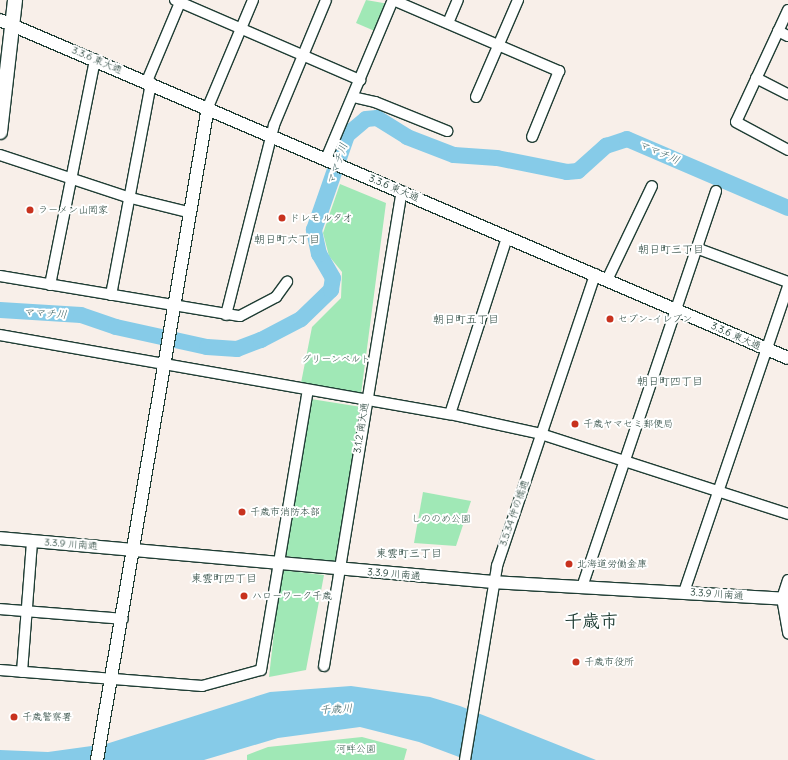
<!DOCTYPE html>
<meta charset="utf-8">
<style>
body{margin:0}
#map{position:relative;width:788px;height:760px;overflow:hidden;background:#f8efe9;font-family:Delius,"Klee One",sans-serif}
div>[style]{position:absolute}
[style*='--x']{left:calc(var(--x)*1px);top:calc(var(--y)*1px);width:calc(var(--w)*1px);rotate:calc(var(--a)*1deg)}
.green>*{inset:0;background:#a0e8b6;transform-origin:0 0}
.water>*{inset:0;background:#86cbe8}
.river>*{height:16px;margin:-8px;padding:0 8px;transform-origin:8px;border-radius:8px;background:#86cbe8}
.roads{filter:drop-shadow(1px 0 #1f3d34) drop-shadow(-1px 0 #1f3d34) drop-shadow(0 1px #1f3d34) drop-shadow(0 -1px #1f3d34)}
.minor>*{height:10px;margin:-5px;padding:0 5px;transform-origin:5px;border-radius:5px;background:#fff}
.tertiary>*{height:12px;margin:-6px;padding:0 6px;transform-origin:6px;border-radius:6px;background:#fff}
.secondary>*{height:14px;margin:-7px;padding:0 7px;transform-origin:7px;border-radius:7px;background:#fff}
.dots>*{width:11px;height:11px;translate:-50% -50%;box-sizing:border-box;border:2px solid #fff;border-radius:50%}
span{translate:-50% -50%;white-space:nowrap;text-align:center;line-height:1.15;-webkit-text-stroke:4px #fff;paint-order:stroke}
.street-label{font-size:10px;color:#1f3d34}
.poi-label{font-size:10px;color:#1f3d34}
.left{translate:0 -50%;text-align:left}
.park-label{font-size:10px;color:#395f4e}
.water-label{font-size:11px;color:#396061;font-style:italic}
.neighbourhood-label{font-size:11px;color:#1f3d34}
.town-label{font-size:18px;color:#1f3d34;font-weight:700}
</style>
<div id="map">
<div class="green">
<i style="clip-path:polygon(366px 0,389px 4px,377px 32px,356px 23px)"></i>
<i style="clip-path:polygon(340px 184px,386px 203px,361px 394px,301px 383px,312px 327px,341px 298px,342px 272px,329px 256px,323px 233px)"></i>
<i style="left:311px;top:399px;width:51px;height:159px;rotate:9deg"></i>
<i style="clip-path:polygon(423px 492px,471px 501px,456px 546px,414px 543px)"></i>
<i style="clip-path:polygon(281px 570px,324px 575px,306px 670px,269px 677px)"></i>
<i style="clip-path:polygon(362px 737px,407px 749px,404px 760px,247px 760px,247px 755px,268px 747px)"></i>
</div>
<div class="water">
<i style="clip-path:polygon(351px 686px,430px 697px,460px 706px,596px 760px,467px 760px,419px 742px,360px 727px,278px 738px,204px 760px,0 760px,0 750px,48px 752px,106px 744px,270px 692px)"></i>
</div>
<div class="river">
<i style="--x:0;--y:310;--w:81;--a:3.5"></i>
<i style="--x:81;--y:315;--w:37;--a:19"></i>
<i style="--x:116;--y:327;--w:93;--a:12.4"></i>
<i style="--x:207;--y:347;--w:30;--a:4"></i>
<i style="--x:237;--y:349;--w:26;--a:-21"></i>
<i style="--x:261;--y:340;--w:45;--a:-27.7"></i>
<i style="--x:301;--y:319;--w:42;--a:-44"></i>
<i style="--x:331;--y:290;--w:12;--a:-81"></i>
<i style="--x:333;--y:278;--w:28;--a:-120"></i>
<i style="--x:319;--y:254;--w:25;--a:-102"></i>
<i style="--x:314;--y:230;--w:101;--a:-70.8"></i>
<i style="--x:347;--y:135;--w:25;--a:-40"></i>
<i style="--x:366;--y:119;--w:11;--a:-5"></i>
<i style="--x:377;--y:118;--w:36;--a:32"></i>
<i style="--x:407;--y:137;--w:50;--a:21"></i>
<i style="--x:454;--y:155;--w:43;--a:4"></i>
<i style="--x:497;--y:158;--w:71;--a:11.3"></i>
<i style="--x:567;--y:172;--w:11;--a:-5"></i>
<i style="--x:578;--y:171;--w:38;--a:-42"></i>
<i style="--x:606;--y:146;--w:22;--a:-18"></i>
<i style="--x:627;--y:139;--w:175;--a:23.2"></i>
</div>
<div class="roads">
<div class="minor">
<i style="--x:175;--y:0;--w:202;--a:23.4"></i>
<i style="--x:393;--y:0;--w:181;--a:23.2"></i>
<i style="--x:559;--y:71;--w:71;--a:112.2"></i>
<i style="--x:788;--y:10;--w:123;--a:114.9"></i>
<i style="--x:736;--y:122;--w:59;--a:28.3"></i>
<i style="--x:448;--y:23;--w:25;--a:-67"></i>
<i style="--x:778;--y:31;--w:11;--a:27"></i>
<i style="--x:756;--y:78;--w:36;--a:27"></i>
<i style="--x:147;--y:81;--w:88;--a:-67.2"></i>
<i style="--x:353;--y:97;--w:23;--a:13"></i>
<i style="--x:375;--y:102;--w:78;--a:21.9"></i>
<i style="--x:476;--y:97;--w:106;--a:-66.6"></i>
<i style="--x:208;--y:107;--w:116;--a:-67.2"></i>
<i style="--x:0;--y:155;--w:134;--a:18.3"></i>
<i style="--x:127;--y:197;--w:63;--a:13.8"></i>
<i style="--x:326;--y:159;--w:173;--a:-67.2"></i>
<i style="--x:696;--y:248;--w:98;--a:20.3"></i>
<i style="--x:0;--y:276;--w:243;--a:9.5"></i>
<i style="--x:240;--y:316;--w:41;--a:-27.8"></i>
<i style="--x:276;--y:297;--w:19;--a:-54"></i>
<i style="--x:607;--y:280;--w:104;--a:-64.4"></i>
<i style="--x:50;--y:285;--w:230;--a:-78.7"></i>
<i style="--x:111;--y:295;--w:216;--a:-79.3"></i>
<i style="--x:226;--y:315;--w:196;--a:-75.8"></i>
<i style="--x:274;--y:125;--w:135;--a:-67.4"></i>
<i style="--x:0;--y:335;--w:457;--a:10"></i>
<i style="--x:450;--y:414;--w:93;--a:12.4"></i>
<i style="--x:541;--y:434;--w:260;--a:17.9"></i>
<i style="--x:450;--y:414;--w:186;--a:-72.1"></i>
<i style="--x:788;--y:580;--w:19;--a:108"></i>
<i style="--x:782;--y:598;--w:36;--a:80"></i>
<i style="--x:582;--y:587;--w:418;--a:-71.3"></i>
<i style="--x:684;--y:592;--w:323;--a:-71.2"></i>
<i style="--x:0;--y:609;--w:123;--a:4.6"></i>
<i style="--x:324;--y:666;--w:481;--a:-80.7"></i>
<i style="--x:0;--y:670;--w:203;--a:4.5"></i>
<i style="--x:202;--y:686;--w:61;--a:-15.2"></i>
<i style="--x:261;--y:670;--w:284;--a:-80.5"></i>
<i style="--x:22;--y:672;--w:131;--a:-85.6"></i>
<i style="--x:465;--y:760;--w:197;--a:-80.6"></i>
<i style="--x:497;--y:566;--w:308;--a:-71.4"></i>
</div>
<div class="tertiary">
<i style="--x:0;--y:20;--w:857;--a:23.22"></i>
<i style="--x:0;--y:538;--w:495;--a:5.1"></i>
<i style="--x:493;--y:582;--w:295;--a:3.3"></i>
<i style="--x:97;--y:760;--w:662;--a:-80.35"></i>
</div>
<div class="secondary">
<i style="--x:0;--y:132;--w:133;--a:-83.5"></i>
</div>
</div>
<div class="dots">
<i style="left:30px;top:210px;background:#c8321e"></i>
<i style="left:282px;top:218px;background:#c8321e"></i>
<i style="left:610px;top:319px;background:#c8321e"></i>
<i style="left:575px;top:424px;background:#c8321e"></i>
<i style="left:242px;top:512px;background:#c8321e"></i>
<i style="left:569px;top:564px;background:#c8321e"></i>
<i style="left:244px;top:596px;background:#c8321e"></i>
<i style="left:576px;top:662px;background:#c8321e"></i>
<i style="left:14px;top:717px;background:#c8321e"></i>
</div>
<div class="street-label">
<span style="left:97px;top:60px;rotate:23deg">3.3.6 東大通</span>
<span style="left:394px;top:188px;rotate:23deg">3.3.6 東大通</span>
<span style="left:736px;top:336px;rotate:24deg">3.3.6 東大通</span>
<span style="left:361px;top:428px;rotate:-81deg">3.1.2 南大通</span>
<span style="left:514px;top:513px;rotate:-71deg">3.5.34 仲の橋通</span>
<span style="left:71px;top:544px;rotate:4deg">3.3.9 川南通</span>
<span style="left:394px;top:574px;rotate:5deg">3.3.9 川南通</span>
<span style="left:717px;top:594px;rotate:4deg">3.3.9 川南通</span>
</div>
<div class="poi-label">
<span class="left" style="left:38px;top:210px">ラーメン山岡家</span>
<span class="left" style="left:290px;top:218px">ドレモ ルタオ</span>
<span class="left" style="left:618px;top:319px">セブン-イレブン</span>
<span class="left" style="left:583px;top:424px">千歳ヤマセミ郵便局</span>
<span class="left" style="left:250px;top:512px">千歳市消防本部</span>
<span class="left" style="left:577px;top:564px">北海道労働金庫</span>
<span class="left" style="left:252px;top:596px">ハローワーク千歳</span>
<span class="left" style="left:584px;top:662px">千歳市役所</span>
<span class="left" style="left:22px;top:717px">千歳警察署</span>
</div>
<div class="park-label">
<span style="left:336px;top:359px">グリーンベルト</span>
<span style="left:441px;top:519px">しののめ公園</span>
<span style="left:356px;top:749px">河畔公園</span>
</div>
<div class="water-label">
<span style="left:659px;top:152px;rotate:24deg">ママチ川</span>
<span style="left:337px;top:164px;rotate:-71deg">ママチ川</span>
<span style="left:45px;top:313px;rotate:4deg">ママチ川</span>
<span style="left:336px;top:709px;rotate:-3deg">千歳川</span>
</div>
<div class="neighbourhood-label">
<span style="left:287px;top:239px">朝日町六丁目</span>
<span style="left:671px;top:249px">朝日町三丁目</span>
<span style="left:466px;top:319px">朝日町五丁目</span>
<span style="left:670px;top:381px">朝日町四丁目</span>
<span style="left:409px;top:553px">東雲町三丁目</span>
<span style="left:224px;top:578px">東雲町四丁目</span>
</div>
<div class="town-label">
<span style="left:591px;top:621px">千歳市</span>
</div>
</div>
